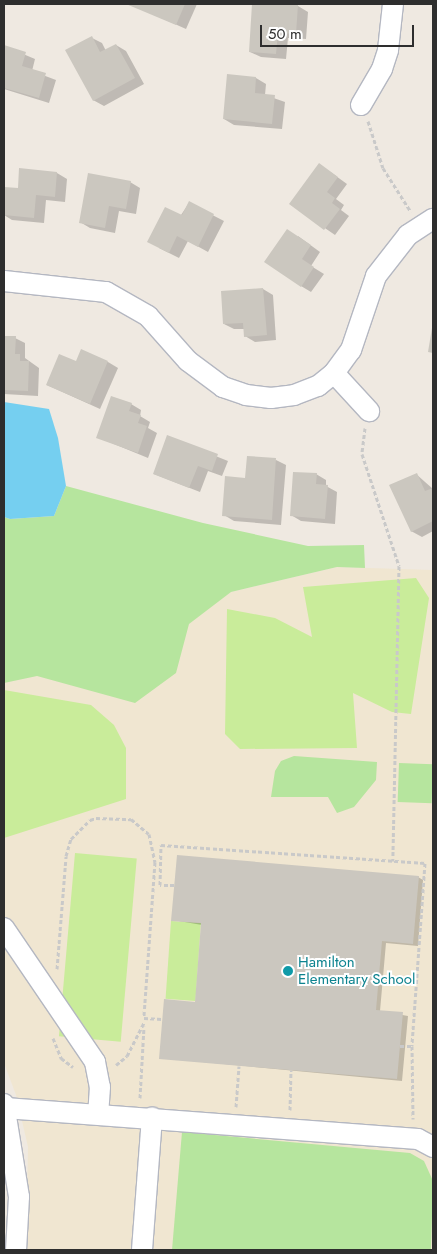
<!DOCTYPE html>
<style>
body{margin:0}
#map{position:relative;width:437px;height:1254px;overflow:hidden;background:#efe9e1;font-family:Jost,sans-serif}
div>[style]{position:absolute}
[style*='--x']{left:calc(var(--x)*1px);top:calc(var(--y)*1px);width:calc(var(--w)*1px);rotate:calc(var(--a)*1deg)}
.education>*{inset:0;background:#f0e6d1}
.green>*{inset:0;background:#b6e59e;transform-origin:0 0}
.pitch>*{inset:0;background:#c9ec9a;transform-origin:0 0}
.water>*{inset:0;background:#75cff0}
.shadow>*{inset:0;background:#0003}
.building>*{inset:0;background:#cbc7bf}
.path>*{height:3px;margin-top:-1.5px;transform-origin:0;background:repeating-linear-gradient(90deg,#c9c9c9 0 4px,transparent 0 6.5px)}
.roads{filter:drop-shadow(1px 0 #b4b7c1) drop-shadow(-1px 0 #b4b7c1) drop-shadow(0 1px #b4b7c1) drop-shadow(0 -1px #b4b7c1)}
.minor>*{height:20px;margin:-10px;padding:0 10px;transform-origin:10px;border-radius:10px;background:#fff}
.dots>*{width:14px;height:14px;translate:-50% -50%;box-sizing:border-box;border:2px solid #fff;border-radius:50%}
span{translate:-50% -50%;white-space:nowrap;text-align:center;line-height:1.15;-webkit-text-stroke:4px #fff;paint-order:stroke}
.culture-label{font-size:15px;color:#0d838f}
.left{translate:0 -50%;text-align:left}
.frame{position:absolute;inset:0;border:5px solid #2e2e2e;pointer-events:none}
.scale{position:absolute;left:260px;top:25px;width:154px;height:22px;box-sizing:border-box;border:2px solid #2e2e2e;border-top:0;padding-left:6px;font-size:15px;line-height:18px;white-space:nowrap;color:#2e2e2e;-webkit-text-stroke:4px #fff;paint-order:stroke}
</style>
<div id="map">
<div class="education">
<i style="clip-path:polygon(337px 567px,433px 570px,433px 1250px,26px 1250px,28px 1147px,16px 1095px,4px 1063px,4px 658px,231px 592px)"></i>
</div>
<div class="green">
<i style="clip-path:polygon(66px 486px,203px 523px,308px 546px,364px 545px,365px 568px,337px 567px,231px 592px,189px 624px,176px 673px,135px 703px,37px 676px,4px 683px,4px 517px,10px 519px,54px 516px)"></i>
<i style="clip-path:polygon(294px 756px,377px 762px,376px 780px,354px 807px,337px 813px,328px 797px,271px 797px,275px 771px,281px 761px)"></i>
<i style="left:399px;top:763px;width:34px;height:39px;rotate:2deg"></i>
<i style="clip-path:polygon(182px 1132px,410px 1153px,424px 1161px,433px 1181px,431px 1250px,172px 1250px)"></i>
</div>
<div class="pitch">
<i style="clip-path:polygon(416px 578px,429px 598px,411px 714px,392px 712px,353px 693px,357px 748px,240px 749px,225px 734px,227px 609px,275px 618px,312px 637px,303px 587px)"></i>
<i style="clip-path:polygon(4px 690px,91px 705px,114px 725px,126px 748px,126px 799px,4px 838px)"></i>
<i style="left:75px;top:853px;width:62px;height:184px;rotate:5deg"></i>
<i style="left:171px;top:921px;width:30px;height:78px;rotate:4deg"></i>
</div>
<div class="water">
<i style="clip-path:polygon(4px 402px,49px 409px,58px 438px,66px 486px,54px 516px,10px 519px,4px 517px)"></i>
</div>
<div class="shadow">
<i style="clip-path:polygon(130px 4px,197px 4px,186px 29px)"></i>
<i style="clip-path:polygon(253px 4px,298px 6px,308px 12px,306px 39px,288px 38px,286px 59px,261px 57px,250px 52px)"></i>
<i style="clip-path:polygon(92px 38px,102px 43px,106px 51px,116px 45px,126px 51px,144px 84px,104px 106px,93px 100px)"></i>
<i style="clip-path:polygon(4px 46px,35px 59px,32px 71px,56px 80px,49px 103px,4px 89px)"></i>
<i style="clip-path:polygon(228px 75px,256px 78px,266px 84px,265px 95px,285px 102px,282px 129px,234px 125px,224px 119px)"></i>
<i style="clip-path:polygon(20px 170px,57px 173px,67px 179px,65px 202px,46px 200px,44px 223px,12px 220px,4px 215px,5px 188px,19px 189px)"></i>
<i style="clip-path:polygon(329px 171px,347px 184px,336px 199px,344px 205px,341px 210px,349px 216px,335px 235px,290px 204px)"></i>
<i style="clip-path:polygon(130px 182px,140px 188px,136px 214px,119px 211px,115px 233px,90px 228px,80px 222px)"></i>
<i style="clip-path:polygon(189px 203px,224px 221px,208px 252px,188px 241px,179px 258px,159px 248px)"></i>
<i style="clip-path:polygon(298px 236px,320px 252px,311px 266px,324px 274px,311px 292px,301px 286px)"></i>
<i style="clip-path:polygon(263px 289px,273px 295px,276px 340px,255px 342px,245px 336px,244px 329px,234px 329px,224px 324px)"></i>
<i style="clip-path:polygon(4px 337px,15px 338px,25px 343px,25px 358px,39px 368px,38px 396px,4px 394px)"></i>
<i style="clip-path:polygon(108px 362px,118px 368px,100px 409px,47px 385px,77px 363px)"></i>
<i style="clip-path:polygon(131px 404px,141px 410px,140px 416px,150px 422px,148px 428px,157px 433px,148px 458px,97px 437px)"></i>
<i style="clip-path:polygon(168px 437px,228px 461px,222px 476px,208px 471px,200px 492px,154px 474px)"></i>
<i style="clip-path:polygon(276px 460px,286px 465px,281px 525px,234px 521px,224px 515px,247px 479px)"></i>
<i style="clip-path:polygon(316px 474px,326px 480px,326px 486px,337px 492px,335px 524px,301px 521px,291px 515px)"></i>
<i style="clip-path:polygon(416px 474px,433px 489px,433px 531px,422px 537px,411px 531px)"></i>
<i style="clip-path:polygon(418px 877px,423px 880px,418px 946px,386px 943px,380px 1011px,408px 1016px,402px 1081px,160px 1058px,196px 1003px,202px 925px,173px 920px)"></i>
</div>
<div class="building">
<i style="clip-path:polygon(126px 4px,185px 4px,176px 25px)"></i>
<i style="clip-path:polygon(252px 4px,298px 5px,296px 34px,278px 33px,276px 54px,249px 52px)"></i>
<i style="clip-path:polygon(92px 36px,100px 52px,116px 44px,135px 78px,93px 101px,65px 50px)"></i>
<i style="clip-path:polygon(4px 45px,26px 52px,22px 66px,46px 73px,39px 98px,4px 88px)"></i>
<i style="clip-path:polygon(227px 74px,256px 77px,255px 93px,275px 95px,272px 124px,223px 119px)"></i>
<i style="clip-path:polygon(319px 163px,338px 177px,327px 192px,335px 198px,332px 203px,340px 209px,324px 230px,289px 204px)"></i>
<i style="clip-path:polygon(19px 168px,57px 172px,55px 197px,36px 195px,34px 218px,4px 215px,4px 187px,18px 188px)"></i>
<i style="clip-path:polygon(88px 173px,131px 181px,126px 209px,109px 206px,105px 228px,79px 223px)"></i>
<i style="clip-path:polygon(189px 201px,214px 214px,198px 247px,177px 236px,169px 253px,147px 242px,165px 207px,182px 215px)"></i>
<i style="clip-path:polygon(287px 229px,311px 245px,302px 259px,314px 267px,301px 287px,264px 262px)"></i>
<i style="clip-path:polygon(263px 288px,267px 335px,244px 337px,243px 323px,223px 324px,221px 291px)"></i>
<i style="clip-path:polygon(432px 328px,433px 328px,433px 353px,428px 352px)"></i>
<i style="clip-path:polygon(4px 336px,16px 336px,15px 354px,20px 354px,20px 361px,29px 361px,28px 391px,4px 390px)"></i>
<i style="clip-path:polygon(81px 349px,108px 361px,90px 404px,46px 385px,59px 354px,76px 361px)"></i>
<i style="clip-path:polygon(111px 396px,132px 403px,129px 411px,141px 415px,138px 423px,147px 426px,138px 453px,96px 438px)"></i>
<i style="clip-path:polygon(167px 435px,218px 454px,212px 471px,198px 466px,189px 488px,153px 474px)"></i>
<i style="clip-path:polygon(247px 456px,276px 458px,272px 520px,222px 516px,225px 476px,245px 478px)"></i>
<i style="clip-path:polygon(293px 472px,317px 473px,316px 484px,328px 485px,325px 519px,290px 516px)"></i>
<i style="clip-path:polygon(417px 473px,425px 491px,433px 488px,433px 521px,411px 532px,389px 485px)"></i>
<i style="clip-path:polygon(177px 855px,419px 876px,413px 944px,382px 941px,376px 1010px,403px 1012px,397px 1079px,159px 1059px,164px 999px,195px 1002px,201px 923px,171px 921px)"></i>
</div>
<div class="path">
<i style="--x:368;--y:121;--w:49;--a:72.3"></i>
<i style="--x:383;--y:168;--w:52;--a:57.5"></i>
<i style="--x:365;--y:428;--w:26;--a:97"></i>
<i style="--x:362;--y:454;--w:118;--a:71.7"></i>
<i style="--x:399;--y:566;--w:295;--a:91.2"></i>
<i style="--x:174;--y:885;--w:14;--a:180"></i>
<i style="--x:160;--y:885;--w:40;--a:-88.6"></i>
<i style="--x:161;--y:845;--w:265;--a:3.9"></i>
<i style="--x:425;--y:863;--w:183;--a:94.1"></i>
<i style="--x:412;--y:1046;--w:73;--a:89.2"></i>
<i style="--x:57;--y:969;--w:113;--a:-85.4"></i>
<i style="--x:66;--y:856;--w:18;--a:-74"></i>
<i style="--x:71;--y:839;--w:27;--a:-45"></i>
<i style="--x:90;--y:820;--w:6;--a:-18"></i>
<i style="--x:96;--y:818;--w:35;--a:2"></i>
<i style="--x:131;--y:819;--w:23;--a:40"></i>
<i style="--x:149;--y:834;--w:29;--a:78"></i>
<i style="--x:155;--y:862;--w:155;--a:94.1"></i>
<i style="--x:144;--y:1018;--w:18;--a:3"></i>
<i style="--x:53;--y:1038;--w:22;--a:68"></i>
<i style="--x:61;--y:1058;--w:15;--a:37"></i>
<i style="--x:400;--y:1046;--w:12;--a:0"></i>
<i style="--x:116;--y:1065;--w:14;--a:-39"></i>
<i style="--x:127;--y:1056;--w:37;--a:-63"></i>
<i style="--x:140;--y:1098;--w:72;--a:-86.8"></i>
<i style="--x:236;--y:1107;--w:41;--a:-85.8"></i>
<i style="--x:290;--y:1110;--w:40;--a:-88.6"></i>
</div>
<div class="roads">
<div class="minor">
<i style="--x:361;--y:105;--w:42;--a:-59.7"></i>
<i style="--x:382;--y:69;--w:20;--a:-72"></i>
<i style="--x:388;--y:50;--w:46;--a:-83.8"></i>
<i style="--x:4;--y:281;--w:103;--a:6.2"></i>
<i style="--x:106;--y:292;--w:48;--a:29.7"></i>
<i style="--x:148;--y:316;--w:60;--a:48.4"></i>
<i style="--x:188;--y:361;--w:44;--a:36.6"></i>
<i style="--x:223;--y:387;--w:24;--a:19"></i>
<i style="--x:246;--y:395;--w:25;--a:7"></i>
<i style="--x:271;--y:398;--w:23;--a:-7"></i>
<i style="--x:294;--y:395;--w:26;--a:-21"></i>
<i style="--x:318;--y:386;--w:21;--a:-39"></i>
<i style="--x:334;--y:373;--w:29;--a:-54"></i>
<i style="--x:351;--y:350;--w:78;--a:-71.3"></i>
<i style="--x:376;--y:276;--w:52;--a:-52"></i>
<i style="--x:408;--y:235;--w:30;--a:-33"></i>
<i style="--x:334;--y:373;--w:52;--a:47.4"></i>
<i style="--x:4;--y:928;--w:162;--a:55.8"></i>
<i style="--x:95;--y:1062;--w:25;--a:79"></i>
<i style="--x:100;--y:1087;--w:27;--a:94"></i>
<i style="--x:4;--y:1104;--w:94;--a:80.8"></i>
<i style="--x:19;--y:1197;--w:53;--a:93.2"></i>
<i style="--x:5;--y:1108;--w:414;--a:4.3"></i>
<i style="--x:418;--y:1139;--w:17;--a:28"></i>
<i style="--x:142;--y:1250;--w:133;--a:-85.7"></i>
</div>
</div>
<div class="dots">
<i style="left:288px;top:971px;background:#0f9aa8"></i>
</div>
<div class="culture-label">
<span class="left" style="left:298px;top:971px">Hamilton<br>Elementary School</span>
</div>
<div class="frame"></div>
<div class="scale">50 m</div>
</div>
